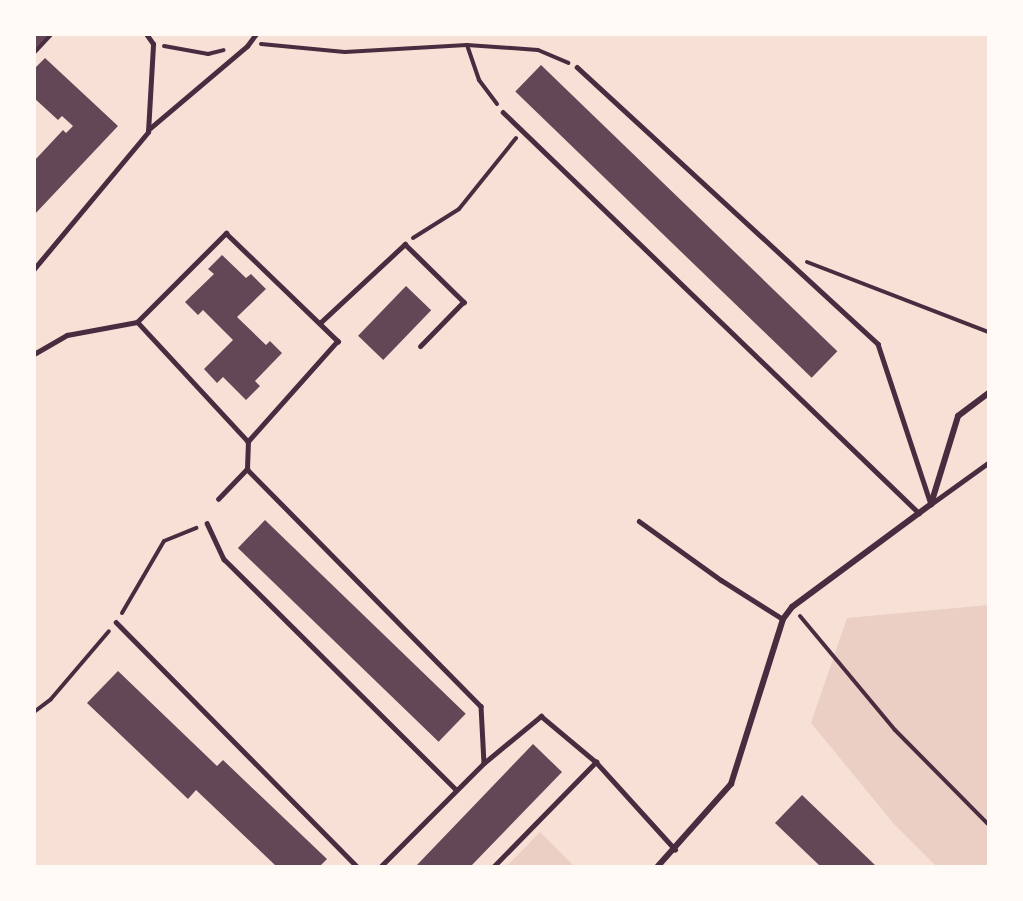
<!DOCTYPE html>
<style>
body{margin:0}
#map{position:relative;width:1023px;height:901px;overflow:hidden;background:#f7e1d7;font-family:Manrope,sans-serif}
div>[style]{position:absolute}
[style*='--x']{left:calc(var(--x)*1px);top:calc(var(--y)*1px);width:calc(var(--w)*1px);rotate:calc(var(--a)*1deg)}
.green>*{inset:0;background:#ebcfc5}
.building>*{inset:0;background:#644757;transform-origin:0 0}
.path>*{height:4px;margin:-2px;padding:0 2px;transform-origin:2px;border-radius:2px;background:#4a2c40}
.service>*{height:4.5px;margin:-2.25px;padding:0 2.25px;transform-origin:2.25px;border-radius:2.25px;background:#4a2c40}
.minor>*{height:6px;margin:-3px;padding:0 3px;transform-origin:3px;border-radius:3px;background:#4a2c40}
span{translate:-50% -50%;white-space:nowrap;text-align:center;line-height:1.15;-webkit-text-stroke:4.5px #fffaf5;paint-order:stroke}
.frame{position:absolute;inset:0;border:36px solid #fffaf5;pointer-events:none}
</style>
<div id="map">
<div class="green">
<i style="clip-path:polygon(988px 605px,988px 866px,936px 866px,894px 824px,811px 723px,847px 618px)"></i>
<i style="clip-path:polygon(540px 832px,574px 866px,507px 866px)"></i>
</div>
<div class="building">
<i style="clip-path:polygon(34px 34px,51px 34px,34px 52px)"></i>
<i style="clip-path:polygon(45px 58px,118px 126px,34px 215px,34px 161px,63px 130px,66px 133px,73px 126px,62px 116px,58px 120px,34px 98px,34px 69px)"></i>
<i style="left:541px;top:65px;width:412px;height:37px;rotate:44deg"></i>
<i style="clip-path:polygon(222px 255px,246px 278px,251px 274px,266px 289px,237px 317px,266px 345px,270px 341px,282px 353px,255px 381px,260px 386px,246px 400px,223px 377px,217px 383px,204px 369px,233px 340px,203px 310px,198px 315px,185px 302px,214px 274px,208px 269px)"></i>
<i style="left:406px;top:286px;width:35px;height:69px;rotate:44deg"></i>
<i style="left:265px;top:520px;width:279px;height:39px;rotate:44deg"></i>
<i style="clip-path:polygon(118px 671px,217px 766px,223px 760px,327px 859px,320px 866px,276px 866px,196px 790px,188px 799px,87px 703px)"></i>
<i style="clip-path:polygon(533px 744px,562px 772px,471px 866px,416px 866px)"></i>
<i style="clip-path:polygon(802px 795px,876px 866px,820px 866px,775px 823px)"></i>
</div>
<div class="path">
<i style="--x:261;--y:44;--w:84;--a:5.4"></i>
<i style="--x:345;--y:52;--w:122;--a:-3.3"></i>
<i style="--x:467;--y:45;--w:71;--a:4"></i>
<i style="--x:538;--y:50;--w:33;--a:23"></i>
<i style="--x:467;--y:45;--w:37;--a:71"></i>
<i style="--x:479;--y:80;--w:30;--a:53"></i>
<i style="--x:164;--y:46;--w:45;--a:10.3"></i>
<i style="--x:208;--y:54;--w:16;--a:-14"></i>
<i style="--x:34;--y:53;--w:26;--a:-47"></i>
<i style="--x:413;--y:238;--w:54;--a:-32.2"></i>
<i style="--x:459;--y:209;--w:91;--a:-51.2"></i>
<i style="--x:807;--y:262;--w:194;--a:21.1"></i>
<i style="--x:122;--y:613;--w:83;--a:-59.7"></i>
<i style="--x:164;--y:541;--w:35;--a:-22"></i>
<i style="--x:800;--y:616;--w:148;--a:50.2"></i>
<i style="--x:895;--y:730;--w:132;--a:45.3"></i>
<i style="--x:34;--y:712;--w:21;--a:-37"></i>
<i style="--x:51;--y:699;--w:89;--a:-49.5"></i>
</div>
<div class="service">
<i style="--x:577;--y:67;--w:409;--a:42.6"></i>
<i style="--x:878;--y:344;--w:169;--a:71.7"></i>
<i style="--x:931;--y:504;--w:70;--a:-35.7"></i>
<i style="--x:503;--y:112;--w:578;--a:43.95"></i>
<i style="--x:148;--y:130;--w:130;--a:-40.3"></i>
<i style="--x:247;--y:46;--w:15;--a:-53"></i>
<i style="--x:34;--y:269;--w:178;--a:-50.2"></i>
<i style="--x:148;--y:132;--w:88;--a:-86.7"></i>
<i style="--x:153;--y:44;--w:12;--a:-125"></i>
<i style="--x:320;--y:323;--w:116;--a:-42.9"></i>
<i style="--x:405;--y:244;--w:83;--a:44.5"></i>
<i style="--x:464;--y:302;--w:62;--a:134.3"></i>
<i style="--x:34;--y:354;--w:38;--a:-30"></i>
<i style="--x:67;--y:335;--w:71;--a:-10.5"></i>
<i style="--x:137;--y:322;--w:126;--a:-45"></i>
<i style="--x:226;--y:233;--w:156;--a:44"></i>
<i style="--x:338;--y:341;--w:135;--a:131.7"></i>
<i style="--x:248;--y:442;--w:163;--a:-132.8"></i>
<i style="--x:247;--y:469;--w:27;--a:-88"></i>
<i style="--x:218;--y:499;--w:42;--a:-46"></i>
<i style="--x:247;--y:469;--w:333;--a:45.4"></i>
<i style="--x:481;--y:706;--w:57;--a:87"></i>
<i style="--x:639;--y:521;--w:101;--a:35.7"></i>
<i style="--x:721;--y:580;--w:73;--a:32.2"></i>
<i style="--x:207;--y:523;--w:40;--a:65"></i>
<i style="--x:224;--y:559;--w:327;--a:44.8"></i>
<i style="--x:116;--y:622;--w:343;--a:45.4"></i>
<i style="--x:381;--y:866;--w:146;--a:-45"></i>
<i style="--x:484;--y:763;--w:74;--a:-39.5"></i>
<i style="--x:541;--y:716;--w:72;--a:39.9"></i>
<i style="--x:596;--y:762;--w:118;--a:47.8"></i>
<i style="--x:494;--y:866;--w:146;--a:-45.6"></i>
</div>
<div class="minor">
<i style="--x:658;--y:866;--w:110;--a:-48.3"></i>
<i style="--x:731;--y:784;--w:173;--a:-72.5"></i>
<i style="--x:783;--y:619;--w:15;--a:-53"></i>
<i style="--x:792;--y:607;--w:173;--a:-36.5"></i>
<i style="--x:931;--y:504;--w:92;--a:-72.9"></i>
<i style="--x:958;--y:416;--w:38;--a:-37"></i>
</div>
<div class="frame"></div>
</div>
